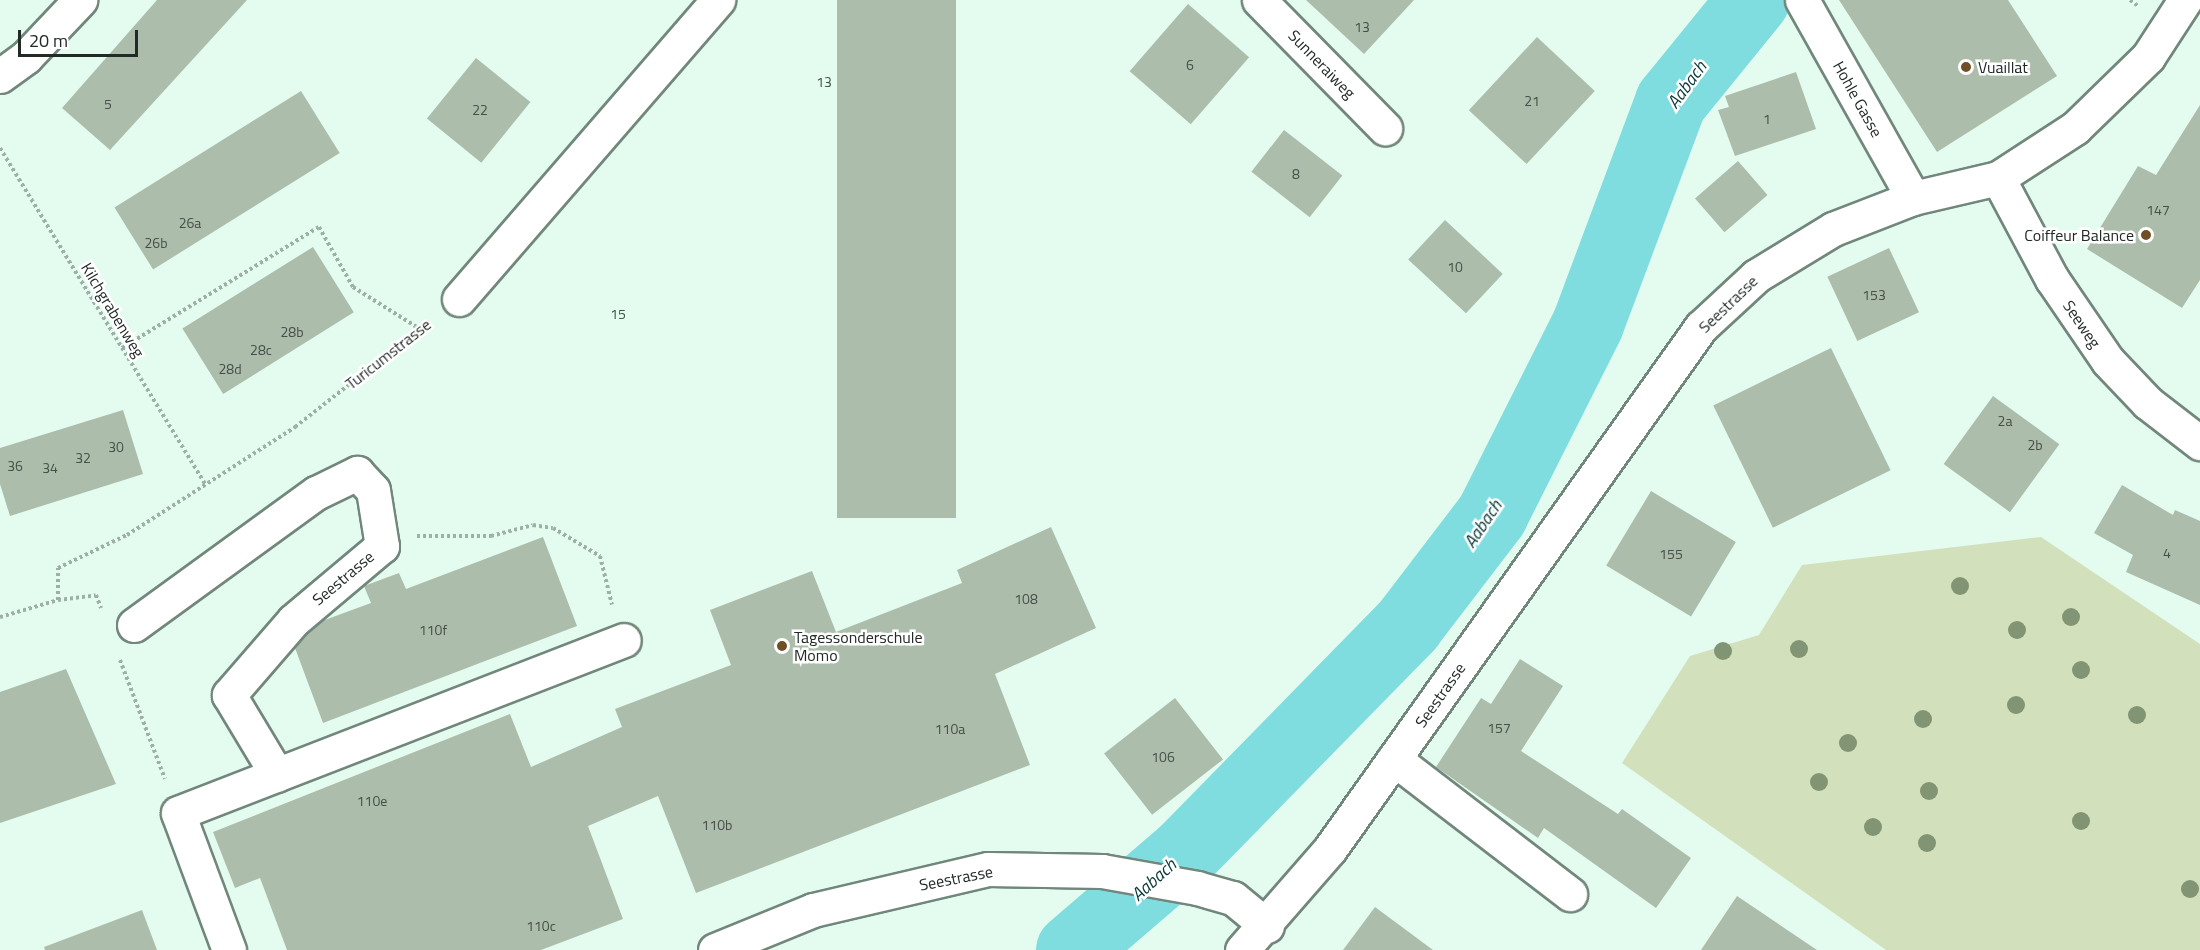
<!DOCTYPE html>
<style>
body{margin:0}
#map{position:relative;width:2200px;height:950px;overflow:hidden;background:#e4fcef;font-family:"Titillium Web",sans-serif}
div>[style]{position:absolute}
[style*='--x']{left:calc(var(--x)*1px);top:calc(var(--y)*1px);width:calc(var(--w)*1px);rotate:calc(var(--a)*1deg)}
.green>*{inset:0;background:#d2e1bb}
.stream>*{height:12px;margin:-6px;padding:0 6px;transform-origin:6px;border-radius:6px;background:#7fdde0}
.river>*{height:72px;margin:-36px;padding:0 36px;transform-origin:36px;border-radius:36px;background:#7fdde0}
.building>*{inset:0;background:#adbdac;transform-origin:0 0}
.path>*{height:4px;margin-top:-2px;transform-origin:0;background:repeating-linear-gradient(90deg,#9eb0a6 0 3px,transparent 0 6px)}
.roads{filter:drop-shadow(2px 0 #72877c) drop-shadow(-2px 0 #72877c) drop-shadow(0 2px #72877c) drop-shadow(0 -2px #72877c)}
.minor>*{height:33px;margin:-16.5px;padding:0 16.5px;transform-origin:16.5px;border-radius:16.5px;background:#fff}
.trees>*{width:18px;height:18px;margin:-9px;border-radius:50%;background:#819474}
.dots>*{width:16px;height:16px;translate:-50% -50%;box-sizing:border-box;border:3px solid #fff;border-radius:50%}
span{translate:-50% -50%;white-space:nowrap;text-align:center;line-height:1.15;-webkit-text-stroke:5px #fff;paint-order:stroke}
.number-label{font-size:14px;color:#454f48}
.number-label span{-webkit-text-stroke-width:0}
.street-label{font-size:16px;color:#222a26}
.poi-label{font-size:16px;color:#222a26}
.left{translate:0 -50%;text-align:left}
.right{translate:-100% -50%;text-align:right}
.water-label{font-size:18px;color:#093839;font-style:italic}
.scale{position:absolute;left:18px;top:30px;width:120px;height:27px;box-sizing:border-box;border:3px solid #222a26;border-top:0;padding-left:8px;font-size:18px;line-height:21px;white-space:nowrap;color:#222a26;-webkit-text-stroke:4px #fff;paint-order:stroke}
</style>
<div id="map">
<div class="green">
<i style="clip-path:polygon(2041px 537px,2200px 644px,2200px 950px,1886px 950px,1622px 763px,1690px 656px,1759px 635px,1802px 565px)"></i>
</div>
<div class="stream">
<i style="--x:1746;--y:10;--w:28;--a:-21"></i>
</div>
<div class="river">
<i style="--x:1072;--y:950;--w:150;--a:-40.7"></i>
<i style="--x:1186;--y:852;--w:318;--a:-45.6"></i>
<i style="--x:1408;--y:625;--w:138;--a:-52.6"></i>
<i style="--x:1492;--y:515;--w:214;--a:-63.3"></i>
<i style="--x:1588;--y:324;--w:237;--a:-69.5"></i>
<i style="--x:1671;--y:102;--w:132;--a:-50.9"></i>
</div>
<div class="building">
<i style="clip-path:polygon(157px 0,247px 0,110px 150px,62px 108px)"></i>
<i style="left:837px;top:0;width:119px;height:518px"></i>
<i style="clip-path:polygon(1306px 0,1414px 0,1364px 54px)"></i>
<i style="clip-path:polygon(1839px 0,2008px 0,2057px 76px,1937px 152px)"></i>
<i style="left:1188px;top:4px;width:81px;height:89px;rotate:41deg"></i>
<i style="left:1537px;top:37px;width:79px;height:100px;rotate:43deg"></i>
<i style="left:476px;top:58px;width:70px;height:78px;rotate:39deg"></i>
<i style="clip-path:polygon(1796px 72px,1816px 129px,1735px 156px,1718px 110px,1729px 107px,1725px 96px)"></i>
<i style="left:301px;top:91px;width:73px;height:220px;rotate:58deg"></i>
<i style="clip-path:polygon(2200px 105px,2200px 280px,2182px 308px,2087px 249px,2138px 166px,2156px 175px)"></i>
<i style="left:1284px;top:130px;width:74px;height:53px;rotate:38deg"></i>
<i style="left:1738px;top:161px;width:45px;height:57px;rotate:49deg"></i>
<i style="left:1445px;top:220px;width:79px;height:54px;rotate:43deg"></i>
<i style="left:313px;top:247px;width:77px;height:154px;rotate:58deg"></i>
<i style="left:1889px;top:248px;width:71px;height:68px;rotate:65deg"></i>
<i style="left:1831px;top:348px;width:136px;height:131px;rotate:64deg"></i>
<i style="left:1993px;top:396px;width:82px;height:84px;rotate:36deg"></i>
<i style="clip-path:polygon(123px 410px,143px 474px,10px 516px,0 484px,0 448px)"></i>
<i style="clip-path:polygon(2122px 485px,2173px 515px,2175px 510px,2200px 521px,2200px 605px,2126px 572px,2133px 555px,2094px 533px)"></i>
<i style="left:1651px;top:491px;width:99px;height:87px;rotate:31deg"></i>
<i style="clip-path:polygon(1051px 527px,1096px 628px,995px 674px,1030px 765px,696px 893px,658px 796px,588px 826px,623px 919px,541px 950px,287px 950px,260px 878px,235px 888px,213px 832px,510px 714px,531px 767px,622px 727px,615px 709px,731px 665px,710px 610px,812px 571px,836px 632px,962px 583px,957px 570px)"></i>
<i style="clip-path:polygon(543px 537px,577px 626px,323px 723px,295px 648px,306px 634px,322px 621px,371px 603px,364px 586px,399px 573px,406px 589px)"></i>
<i style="clip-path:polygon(1520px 659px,1563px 686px,1521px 751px,1618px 814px,1622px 809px,1691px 858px,1656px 908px,1544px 828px,1538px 838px,1436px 767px,1481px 698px,1491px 704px)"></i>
<i style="clip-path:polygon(66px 669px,116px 784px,0 823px,0 692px)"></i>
<i style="left:1175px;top:698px;width:78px;height:90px;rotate:52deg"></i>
<i style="clip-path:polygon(1737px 896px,1817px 950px,1701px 950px)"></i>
<i style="clip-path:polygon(1375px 907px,1433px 950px,1343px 950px)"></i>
<i style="clip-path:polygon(142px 910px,157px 950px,45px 950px,44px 947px)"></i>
</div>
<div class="path">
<i style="--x:2130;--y:0;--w:10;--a:37"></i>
<i style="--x:0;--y:148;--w:394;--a:58.6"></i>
<i style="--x:122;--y:348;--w:231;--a:-31.6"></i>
<i style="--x:319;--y:227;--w:69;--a:60.5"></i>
<i style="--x:353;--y:287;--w:79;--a:32.1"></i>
<i style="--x:417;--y:536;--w:74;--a:0"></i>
<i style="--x:491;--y:536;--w:43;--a:-14.7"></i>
<i style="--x:533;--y:525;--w:20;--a:9"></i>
<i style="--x:553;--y:528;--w:55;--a:30.8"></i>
<i style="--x:600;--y:556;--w:50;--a:76.2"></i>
<i style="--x:58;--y:600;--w:38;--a:-7"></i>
<i style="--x:96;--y:595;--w:14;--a:69"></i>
<i style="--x:0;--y:617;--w:60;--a:-16.3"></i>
<i style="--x:58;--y:600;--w:32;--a:-90"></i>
<i style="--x:58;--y:568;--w:76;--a:-25.6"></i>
<i style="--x:127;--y:535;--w:200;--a:-32.7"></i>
<i style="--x:295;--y:427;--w:172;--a:-38.1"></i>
<i style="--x:120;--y:660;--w:127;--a:69.3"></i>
</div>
<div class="roads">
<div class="minor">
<i style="--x:1259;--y:0;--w:180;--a:45.5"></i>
<i style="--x:1802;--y:0;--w:227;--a:60.7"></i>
<i style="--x:0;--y:76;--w:32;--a:-36"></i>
<i style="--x:26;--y:57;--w:79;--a:-46.5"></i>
<i style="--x:1998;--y:178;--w:115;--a:61.9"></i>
<i style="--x:2052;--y:279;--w:99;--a:55.7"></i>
<i style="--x:2108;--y:361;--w:58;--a:46.4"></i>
<i style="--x:2148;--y:403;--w:66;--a:37.6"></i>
<i style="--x:459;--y:299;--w:396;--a:-49.1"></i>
<i style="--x:134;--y:625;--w:225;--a:-36"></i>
<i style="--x:316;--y:493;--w:46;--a:-26"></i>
<i style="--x:357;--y:473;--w:23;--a:47"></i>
<i style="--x:373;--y:490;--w:57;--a:80.9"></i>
<i style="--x:382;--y:546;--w:116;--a:139.9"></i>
<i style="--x:293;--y:621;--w:98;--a:130.9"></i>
<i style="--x:229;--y:695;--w:93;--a:59"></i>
<i style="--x:1394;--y:759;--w:222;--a:37.5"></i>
<i style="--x:229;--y:950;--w:146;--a:-110.4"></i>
<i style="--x:178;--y:813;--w:478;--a:-21.2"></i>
<i style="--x:715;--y:950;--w:106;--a:-22.2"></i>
<i style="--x:813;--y:910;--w:180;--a:-13.2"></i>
<i style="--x:988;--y:869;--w:114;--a:1"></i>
<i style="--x:1102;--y:871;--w:97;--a:10.1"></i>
<i style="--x:1197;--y:888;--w:37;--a:16"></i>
<i style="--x:1233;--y:898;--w:44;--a:39.5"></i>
<i style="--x:1242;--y:950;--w:134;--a:-48.9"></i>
<i style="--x:1330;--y:849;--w:640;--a:-54.6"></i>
<i style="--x:1701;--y:327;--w:75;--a:-42.8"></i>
<i style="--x:1756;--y:276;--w:90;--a:-31.4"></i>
<i style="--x:1833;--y:229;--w:86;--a:-21.2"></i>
<i style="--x:1913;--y:198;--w:87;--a:-13.2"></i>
<i style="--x:1998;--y:178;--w:92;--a:-33"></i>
<i style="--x:2075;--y:128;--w:102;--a:-44.2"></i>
<i style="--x:2148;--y:57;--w:68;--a:-57"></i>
</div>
</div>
<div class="trees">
<i style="left:1960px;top:586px"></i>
<i style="left:2071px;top:617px"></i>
<i style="left:2017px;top:630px"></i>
<i style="left:1799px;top:649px"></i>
<i style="left:1723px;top:651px"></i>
<i style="left:2081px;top:670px"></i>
<i style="left:2016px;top:705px"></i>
<i style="left:2137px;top:715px"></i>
<i style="left:1923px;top:719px"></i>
<i style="left:1848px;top:743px"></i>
<i style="left:1819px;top:782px"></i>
<i style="left:1929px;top:791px"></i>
<i style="left:2081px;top:821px"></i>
<i style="left:1873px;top:827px"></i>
<i style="left:1927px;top:843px"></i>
<i style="left:2190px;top:889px"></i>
</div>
<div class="dots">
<i style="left:1966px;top:67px;background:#704e26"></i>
<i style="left:2146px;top:235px;background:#704e26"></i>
<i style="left:782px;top:646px;background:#704e26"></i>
</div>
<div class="number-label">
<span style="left:1362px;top:27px">13</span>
<span style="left:1190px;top:65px">6</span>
<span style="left:824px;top:82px">13</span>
<span style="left:1532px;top:101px">21</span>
<span style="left:108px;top:104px">5</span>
<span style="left:480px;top:110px">22</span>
<span style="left:1767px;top:119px">1</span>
<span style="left:1296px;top:174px">8</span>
<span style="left:2158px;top:210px">147</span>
<span style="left:190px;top:223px">26a</span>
<span style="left:156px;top:243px">26b</span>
<span style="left:1455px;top:267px">10</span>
<span style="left:1874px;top:295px">153</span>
<span style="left:618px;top:314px">15</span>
<span style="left:292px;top:332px">28b</span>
<span style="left:261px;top:350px">28c</span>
<span style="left:230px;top:369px">28d</span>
<span style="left:2005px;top:421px">2a</span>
<span style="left:2035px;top:445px">2b</span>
<span style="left:116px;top:447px">30</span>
<span style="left:83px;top:458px">32</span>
<span style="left:15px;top:466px">36</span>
<span style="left:50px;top:468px">34</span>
<span style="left:2167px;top:553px">4</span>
<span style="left:1671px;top:554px">155</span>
<span style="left:1026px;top:599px">108</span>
<span style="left:433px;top:630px">110f</span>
<span style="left:1499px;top:728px">157</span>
<span style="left:950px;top:729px">110a</span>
<span style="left:1163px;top:757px">106</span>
<span style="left:372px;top:801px">110e</span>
<span style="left:717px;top:825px">110b</span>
<span style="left:541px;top:926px">110c</span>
</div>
<div class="street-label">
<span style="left:1322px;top:64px;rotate:46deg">Sunneraiweg</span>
<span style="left:1858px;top:99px;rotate:61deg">Hohle Gasse</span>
<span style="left:1728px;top:304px;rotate:-44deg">Seestrasse</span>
<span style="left:113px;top:310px;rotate:59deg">Kilchgrabenweg</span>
<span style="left:2082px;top:324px;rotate:56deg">Seeweg</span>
<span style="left:388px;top:354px;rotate:-38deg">Turicumstrasse</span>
<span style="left:343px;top:578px;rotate:-40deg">Seestrasse</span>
<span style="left:1440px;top:695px;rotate:-55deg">Seestrasse</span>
<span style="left:956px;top:878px;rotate:-11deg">Seestrasse</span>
</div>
<div class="poi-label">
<span class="left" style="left:1978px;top:67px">Vuaillat</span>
<span class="right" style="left:2134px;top:235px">Coiffeur Balance</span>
<span class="left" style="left:794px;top:646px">Tagessonderschule<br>Momo</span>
</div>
<div class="water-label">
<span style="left:1687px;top:85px;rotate:-54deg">Aabach</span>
<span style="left:1483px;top:524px;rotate:-56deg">Aabach</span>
<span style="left:1154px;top:880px;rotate:-42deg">Aabach</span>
</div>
<div class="scale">20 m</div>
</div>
